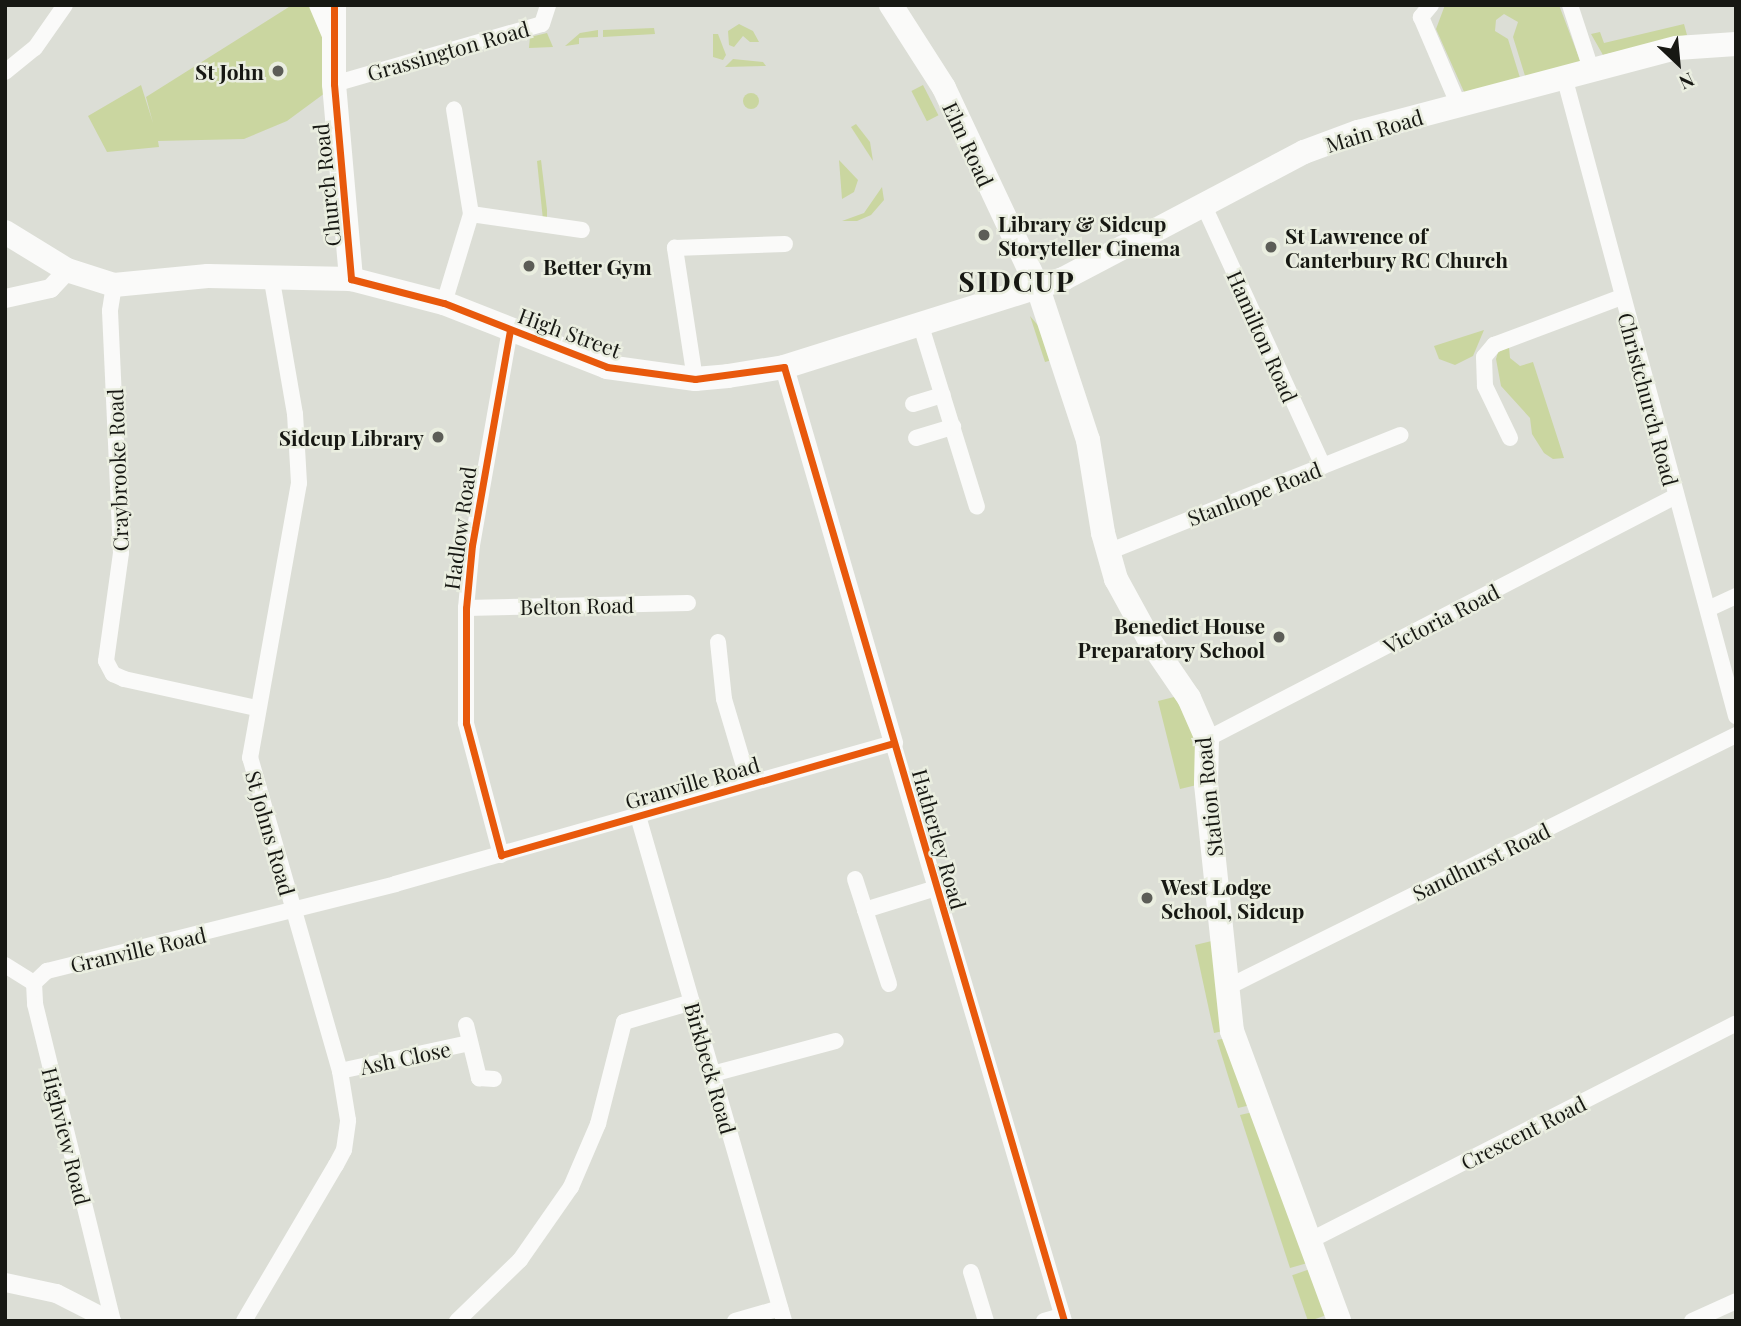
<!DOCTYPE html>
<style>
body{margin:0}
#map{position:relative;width:1741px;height:1326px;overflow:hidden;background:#dcded6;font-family:"Playfair Display",serif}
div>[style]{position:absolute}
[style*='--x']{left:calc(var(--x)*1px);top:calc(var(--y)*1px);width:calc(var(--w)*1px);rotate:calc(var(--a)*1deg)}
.green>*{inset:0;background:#cad6a0;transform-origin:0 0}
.round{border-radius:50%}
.minor>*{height:16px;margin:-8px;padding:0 8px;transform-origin:8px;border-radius:8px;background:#fafaf9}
.tertiary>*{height:19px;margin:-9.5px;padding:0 9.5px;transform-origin:9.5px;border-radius:9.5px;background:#fafaf9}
.primary>*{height:24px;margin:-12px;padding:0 12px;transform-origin:12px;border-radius:12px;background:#fafaf9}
.cycleway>*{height:7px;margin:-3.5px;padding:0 3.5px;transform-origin:3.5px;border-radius:3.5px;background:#e8590c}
.dots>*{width:19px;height:19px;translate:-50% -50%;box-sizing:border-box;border:4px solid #eaeee0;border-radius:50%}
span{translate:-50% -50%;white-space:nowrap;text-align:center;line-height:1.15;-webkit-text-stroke:5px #eaeee0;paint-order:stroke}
.street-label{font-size:21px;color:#171813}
.poi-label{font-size:21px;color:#171813;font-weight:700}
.right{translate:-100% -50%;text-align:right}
.left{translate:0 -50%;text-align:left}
.district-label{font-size:28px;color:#171813;font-weight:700;letter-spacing:2px}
.frame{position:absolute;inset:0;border:7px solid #171813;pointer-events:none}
.north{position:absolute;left:1643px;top:28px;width:70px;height:70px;-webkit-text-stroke:5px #eaeee0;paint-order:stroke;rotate:154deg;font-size:19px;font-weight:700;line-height:28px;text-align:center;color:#171813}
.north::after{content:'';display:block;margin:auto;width:24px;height:32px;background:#171813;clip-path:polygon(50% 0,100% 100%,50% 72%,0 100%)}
</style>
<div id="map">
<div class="green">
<i style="clip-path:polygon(292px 5px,311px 5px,322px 25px,325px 93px,287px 121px,244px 139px,158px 141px,159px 147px,107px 152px,88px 116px,141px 85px,153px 123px,146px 97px)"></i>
<i style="clip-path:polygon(1445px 5px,1559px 5px,1581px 63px,1526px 79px,1513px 37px,1518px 22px,1504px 14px,1496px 20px,1495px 31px,1508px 39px,1521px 81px,1465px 94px,1436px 29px)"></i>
<i style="clip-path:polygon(739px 24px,753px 31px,759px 42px,750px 42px,743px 36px,734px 47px,729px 45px,728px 31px)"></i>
<i style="clip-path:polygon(1684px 24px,1687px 35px,1603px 55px,1591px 34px,1600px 32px,1604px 43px)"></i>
<i style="clip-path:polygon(654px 28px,655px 34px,603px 37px,603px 30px)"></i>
<i style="clip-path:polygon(598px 30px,598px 37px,579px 38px,579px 44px,565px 46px,580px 33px)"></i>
<i style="clip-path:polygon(547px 33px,553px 47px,529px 48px,530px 37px)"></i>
<i style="clip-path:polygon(713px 34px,718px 34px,726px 55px,723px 60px,713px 57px)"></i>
<i style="clip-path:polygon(733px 59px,763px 62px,766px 66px,725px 67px)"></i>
<i style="left:923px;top:85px;width:34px;height:13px;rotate:63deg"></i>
<i class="round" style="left:743px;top:93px;width:16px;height:16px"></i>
<i style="clip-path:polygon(856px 124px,870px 142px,873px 161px,851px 127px)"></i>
<i style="clip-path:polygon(541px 160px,547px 210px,547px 221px,543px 220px,537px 161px)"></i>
<i style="clip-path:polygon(839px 160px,858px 180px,854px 192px,842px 199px)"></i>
<i style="clip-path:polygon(882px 187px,884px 200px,871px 215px,857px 221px,842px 221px,864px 213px)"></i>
<i style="clip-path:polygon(1030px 316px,1041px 329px,1052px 360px,1045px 362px)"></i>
<i style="clip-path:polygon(1484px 330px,1473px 356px,1455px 365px,1439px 359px,1434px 346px)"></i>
<i style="clip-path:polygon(1509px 347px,1510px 358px,1520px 366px,1533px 362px,1564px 458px,1553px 459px,1544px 453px,1532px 434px,1530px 418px,1501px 386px,1496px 359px,1498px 352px)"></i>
<i style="clip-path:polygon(1178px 696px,1199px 749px,1201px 784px,1180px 789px,1158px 701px)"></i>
<i style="clip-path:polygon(1216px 940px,1223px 1031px,1214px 1033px,1195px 945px)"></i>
<i style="clip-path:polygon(1226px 1038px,1251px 1105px,1238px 1108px,1217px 1040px)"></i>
<i style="clip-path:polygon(1253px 1112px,1311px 1262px,1290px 1268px,1240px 1115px)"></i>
<i style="left:1313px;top:1268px;width:49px;height:22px;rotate:71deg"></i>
</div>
<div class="minor">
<i style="--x:317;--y:5;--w:34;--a:67"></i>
<i style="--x:1431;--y:5;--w:16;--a:130"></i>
<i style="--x:1421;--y:17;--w:97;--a:66.9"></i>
<i style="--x:1570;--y:5;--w:71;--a:71.8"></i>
<i style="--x:5;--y:72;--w:38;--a:-39"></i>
<i style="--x:35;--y:48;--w:52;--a:-55.1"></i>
<i style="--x:1565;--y:80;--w:659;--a:74.95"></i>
<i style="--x:334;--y:84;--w:216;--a:-16.1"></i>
<i style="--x:542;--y:24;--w:20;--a:-72"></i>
<i style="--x:1204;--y:206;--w:286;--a:65.4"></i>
<i style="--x:471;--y:214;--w:112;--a:8.2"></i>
<i style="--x:114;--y:285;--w:26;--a:99"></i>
<i style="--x:110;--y:311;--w:242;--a:87.4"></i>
<i style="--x:121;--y:553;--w:109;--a:97.9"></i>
<i style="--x:106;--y:661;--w:15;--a:62"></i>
<i style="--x:113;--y:674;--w:12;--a:24"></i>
<i style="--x:124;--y:679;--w:135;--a:12.4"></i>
<i style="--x:444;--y:303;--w:93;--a:-73.1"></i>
<i style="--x:471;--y:214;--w:106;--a:-99.2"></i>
<i style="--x:921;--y:326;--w:189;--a:72.8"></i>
<i style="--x:695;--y:379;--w:133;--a:-98.7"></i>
<i style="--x:675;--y:248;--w:110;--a:-2.1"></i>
<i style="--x:913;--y:404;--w:31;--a:-17"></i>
<i style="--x:916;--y:438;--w:39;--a:-17"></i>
<i style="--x:1510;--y:438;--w:58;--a:-115.7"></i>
<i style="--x:1485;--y:386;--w:29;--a:-92"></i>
<i style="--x:1484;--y:357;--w:16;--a:-50"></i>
<i style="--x:1494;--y:345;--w:137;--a:-20.6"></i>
<i style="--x:1108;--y:552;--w:315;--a:-21.8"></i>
<i style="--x:466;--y:608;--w:222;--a:-1.3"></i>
<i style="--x:1708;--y:609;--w:31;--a:-25"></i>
<i style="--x:718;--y:642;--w:57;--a:84"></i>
<i style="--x:724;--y:699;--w:88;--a:73.4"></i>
<i style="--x:1207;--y:739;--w:526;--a:-27.39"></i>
<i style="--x:638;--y:816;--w:526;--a:73.87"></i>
<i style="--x:501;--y:855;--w:137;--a:-104.9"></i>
<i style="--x:466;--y:723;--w:115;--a:-90"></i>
<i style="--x:466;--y:608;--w:63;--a:-84.6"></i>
<i style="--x:472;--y:545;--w:218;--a:-80"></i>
<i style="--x:855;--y:879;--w:33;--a:72"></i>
<i style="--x:5;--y:965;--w:34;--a:32"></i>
<i style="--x:34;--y:983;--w:18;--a:-43"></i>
<i style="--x:47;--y:971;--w:359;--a:-14"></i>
<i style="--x:395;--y:884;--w:518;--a:-15.81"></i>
<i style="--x:893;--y:743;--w:603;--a:73.52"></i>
<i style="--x:34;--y:983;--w:21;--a:87"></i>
<i style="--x:35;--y:1004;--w:326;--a:76.2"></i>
<i style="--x:889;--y:984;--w:78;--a:-108"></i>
<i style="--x:865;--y:910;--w:74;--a:-17.2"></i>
<i style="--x:1226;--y:988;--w:569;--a:-26.39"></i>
<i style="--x:466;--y:1025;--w:55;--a:76.2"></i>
<i style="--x:479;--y:1078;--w:15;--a:4"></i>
<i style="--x:340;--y:1071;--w:133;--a:-12.2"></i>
<i style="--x:712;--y:1074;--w:128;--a:-14.9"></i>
<i style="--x:1311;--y:1240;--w:477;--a:-27"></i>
<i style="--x:971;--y:1272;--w:51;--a:73"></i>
<i style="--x:244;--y:1321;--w:181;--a:-59.5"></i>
<i style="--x:336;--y:1165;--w:17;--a:-62"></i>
<i style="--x:344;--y:1150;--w:30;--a:-82"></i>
<i style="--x:348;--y:1120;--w:50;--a:-99.3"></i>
<i style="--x:340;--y:1071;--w:326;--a:-106"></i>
<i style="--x:250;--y:758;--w:279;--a:-79.9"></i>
<i style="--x:299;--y:483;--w:69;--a:-93.3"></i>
<i style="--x:295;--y:414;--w:141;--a:-99.8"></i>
<i style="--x:457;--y:1321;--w:88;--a:-44.1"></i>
<i style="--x:520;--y:1260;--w:89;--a:-55.1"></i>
<i style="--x:571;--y:1187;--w:69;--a:-66.8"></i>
<i style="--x:598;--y:1124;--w:105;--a:-75.7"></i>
<i style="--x:624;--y:1022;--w:71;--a:-16.4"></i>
<i style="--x:735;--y:1321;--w:47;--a:-16.1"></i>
<i style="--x:1044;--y:1321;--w:19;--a:-16"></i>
<i style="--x:1692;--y:1321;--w:48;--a:-24.4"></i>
</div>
<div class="tertiary">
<i style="--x:5;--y:298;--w:46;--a:-12.5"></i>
<i style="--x:50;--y:288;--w:25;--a:-47"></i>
<i style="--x:784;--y:367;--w:391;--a:73.8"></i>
<i style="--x:5;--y:1282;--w:52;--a:12.2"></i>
<i style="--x:56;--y:1293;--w:62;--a:27"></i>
</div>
<div class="primary">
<i style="--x:334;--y:5;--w:79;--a:90"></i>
<i style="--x:334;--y:84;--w:196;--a:85"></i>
<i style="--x:891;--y:5;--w:98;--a:57.4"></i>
<i style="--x:944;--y:88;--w:221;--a:64.8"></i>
<i style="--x:1038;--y:288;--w:160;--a:71.8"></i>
<i style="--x:1088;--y:440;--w:94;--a:80.8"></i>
<i style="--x:1103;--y:533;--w:48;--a:74.2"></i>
<i style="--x:1116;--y:579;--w:71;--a:61.3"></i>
<i style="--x:1150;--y:641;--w:69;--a:55.6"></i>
<i style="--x:1189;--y:698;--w:45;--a:66.3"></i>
<i style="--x:1207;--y:739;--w:45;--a:91.3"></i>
<i style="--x:1206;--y:784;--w:248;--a:84"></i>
<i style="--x:1232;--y:1031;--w:309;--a:69.7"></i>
<i style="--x:5;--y:232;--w:73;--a:31.5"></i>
<i style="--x:67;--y:270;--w:49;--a:17.7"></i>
<i style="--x:114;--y:285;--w:94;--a:-5.5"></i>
<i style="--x:208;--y:276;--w:143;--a:1.2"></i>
<i style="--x:351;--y:279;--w:96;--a:14.5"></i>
<i style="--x:444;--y:303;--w:175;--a:21.4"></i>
<i style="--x:607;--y:367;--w:89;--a:7.8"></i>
<i style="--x:695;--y:379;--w:33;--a:-5"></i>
<i style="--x:728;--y:376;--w:57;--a:-9.1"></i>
<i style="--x:784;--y:367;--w:293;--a:-17.5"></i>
<i style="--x:1063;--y:279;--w:272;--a:-27.8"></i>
<i style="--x:1304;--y:152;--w:58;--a:-20.3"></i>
<i style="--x:1358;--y:132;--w:330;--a:-14.8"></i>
<i style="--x:1677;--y:48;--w:59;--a:-3.9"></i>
</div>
<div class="cycleway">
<i style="--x:334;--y:5;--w:79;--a:90"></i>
<i style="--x:334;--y:84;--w:196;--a:85"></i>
<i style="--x:351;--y:279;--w:96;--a:14.5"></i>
<i style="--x:444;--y:303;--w:175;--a:21.4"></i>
<i style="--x:607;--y:367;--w:89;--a:7.8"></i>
<i style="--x:695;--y:379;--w:90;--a:-7.7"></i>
<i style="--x:784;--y:367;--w:994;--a:73.64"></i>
<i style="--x:510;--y:330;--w:218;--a:100"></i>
<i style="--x:472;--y:545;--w:63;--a:95.4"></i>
<i style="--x:466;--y:608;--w:115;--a:90"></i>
<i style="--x:466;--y:723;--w:137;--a:75.1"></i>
<i style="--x:501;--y:855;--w:408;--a:-15.9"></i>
</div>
<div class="dots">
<i style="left:278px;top:71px;background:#5c5d57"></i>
<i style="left:984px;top:235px;background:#5c5d57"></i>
<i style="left:1271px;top:247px;background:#5c5d57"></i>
<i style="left:529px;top:266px;background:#5c5d57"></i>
<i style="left:438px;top:437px;background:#5c5d57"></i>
<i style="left:1279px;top:637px;background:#5c5d57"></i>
<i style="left:1147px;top:898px;background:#5c5d57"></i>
</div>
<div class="street-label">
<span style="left:448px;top:50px;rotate:-16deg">Grassington Road</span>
<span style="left:1374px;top:130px;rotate:-17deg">Main Road</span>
<span style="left:969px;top:144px;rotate:65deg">Elm Road</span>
<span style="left:326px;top:185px;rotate:-96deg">Church Road</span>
<span style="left:570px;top:332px;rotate:20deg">High Street</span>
<span style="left:1263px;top:336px;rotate:66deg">Hamilton Road</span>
<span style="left:1649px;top:399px;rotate:75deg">Christchurch Road</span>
<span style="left:117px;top:470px;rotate:-92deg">Craybrooke Road</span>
<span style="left:1254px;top:493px;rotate:-21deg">Stanhope Road</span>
<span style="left:459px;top:528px;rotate:-82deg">Hadlow Road</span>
<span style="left:577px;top:605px;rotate:-1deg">Belton Road</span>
<span style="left:1441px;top:618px;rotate:-27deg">Victoria Road</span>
<span style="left:692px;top:782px;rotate:-16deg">Granville Road</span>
<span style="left:1208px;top:797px;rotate:-96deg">Station Road</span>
<span style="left:271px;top:833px;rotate:74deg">St Johns Road</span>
<span style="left:940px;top:839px;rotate:74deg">Hatherley Road</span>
<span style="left:1481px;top:861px;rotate:-26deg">Sandhurst Road</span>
<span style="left:138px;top:949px;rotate:-13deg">Granville Road</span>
<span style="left:405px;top:1057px;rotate:-12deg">Ash Close</span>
<span style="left:711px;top:1068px;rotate:74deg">Birkbeck Road</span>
<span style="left:1523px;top:1132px;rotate:-27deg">Crescent Road</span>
<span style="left:67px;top:1136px;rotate:76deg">Highview Road</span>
</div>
<div class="poi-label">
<span class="right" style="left:264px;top:71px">St John</span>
<span class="left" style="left:998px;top:235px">Library &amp; Sidcup<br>Storyteller Cinema</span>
<span class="left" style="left:1285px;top:247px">St Lawrence of<br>Canterbury RC Church</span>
<span class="left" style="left:543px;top:266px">Better Gym</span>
<span class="right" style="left:424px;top:437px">Sidcup Library</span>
<span class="right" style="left:1265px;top:637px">Benedict House<br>Preparatory School</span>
<span class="left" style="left:1161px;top:898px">West Lodge<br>School, Sidcup</span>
</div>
<div class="district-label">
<span style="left:1017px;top:281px">SIDCUP</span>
</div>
<div class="frame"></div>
<div class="north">N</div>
</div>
